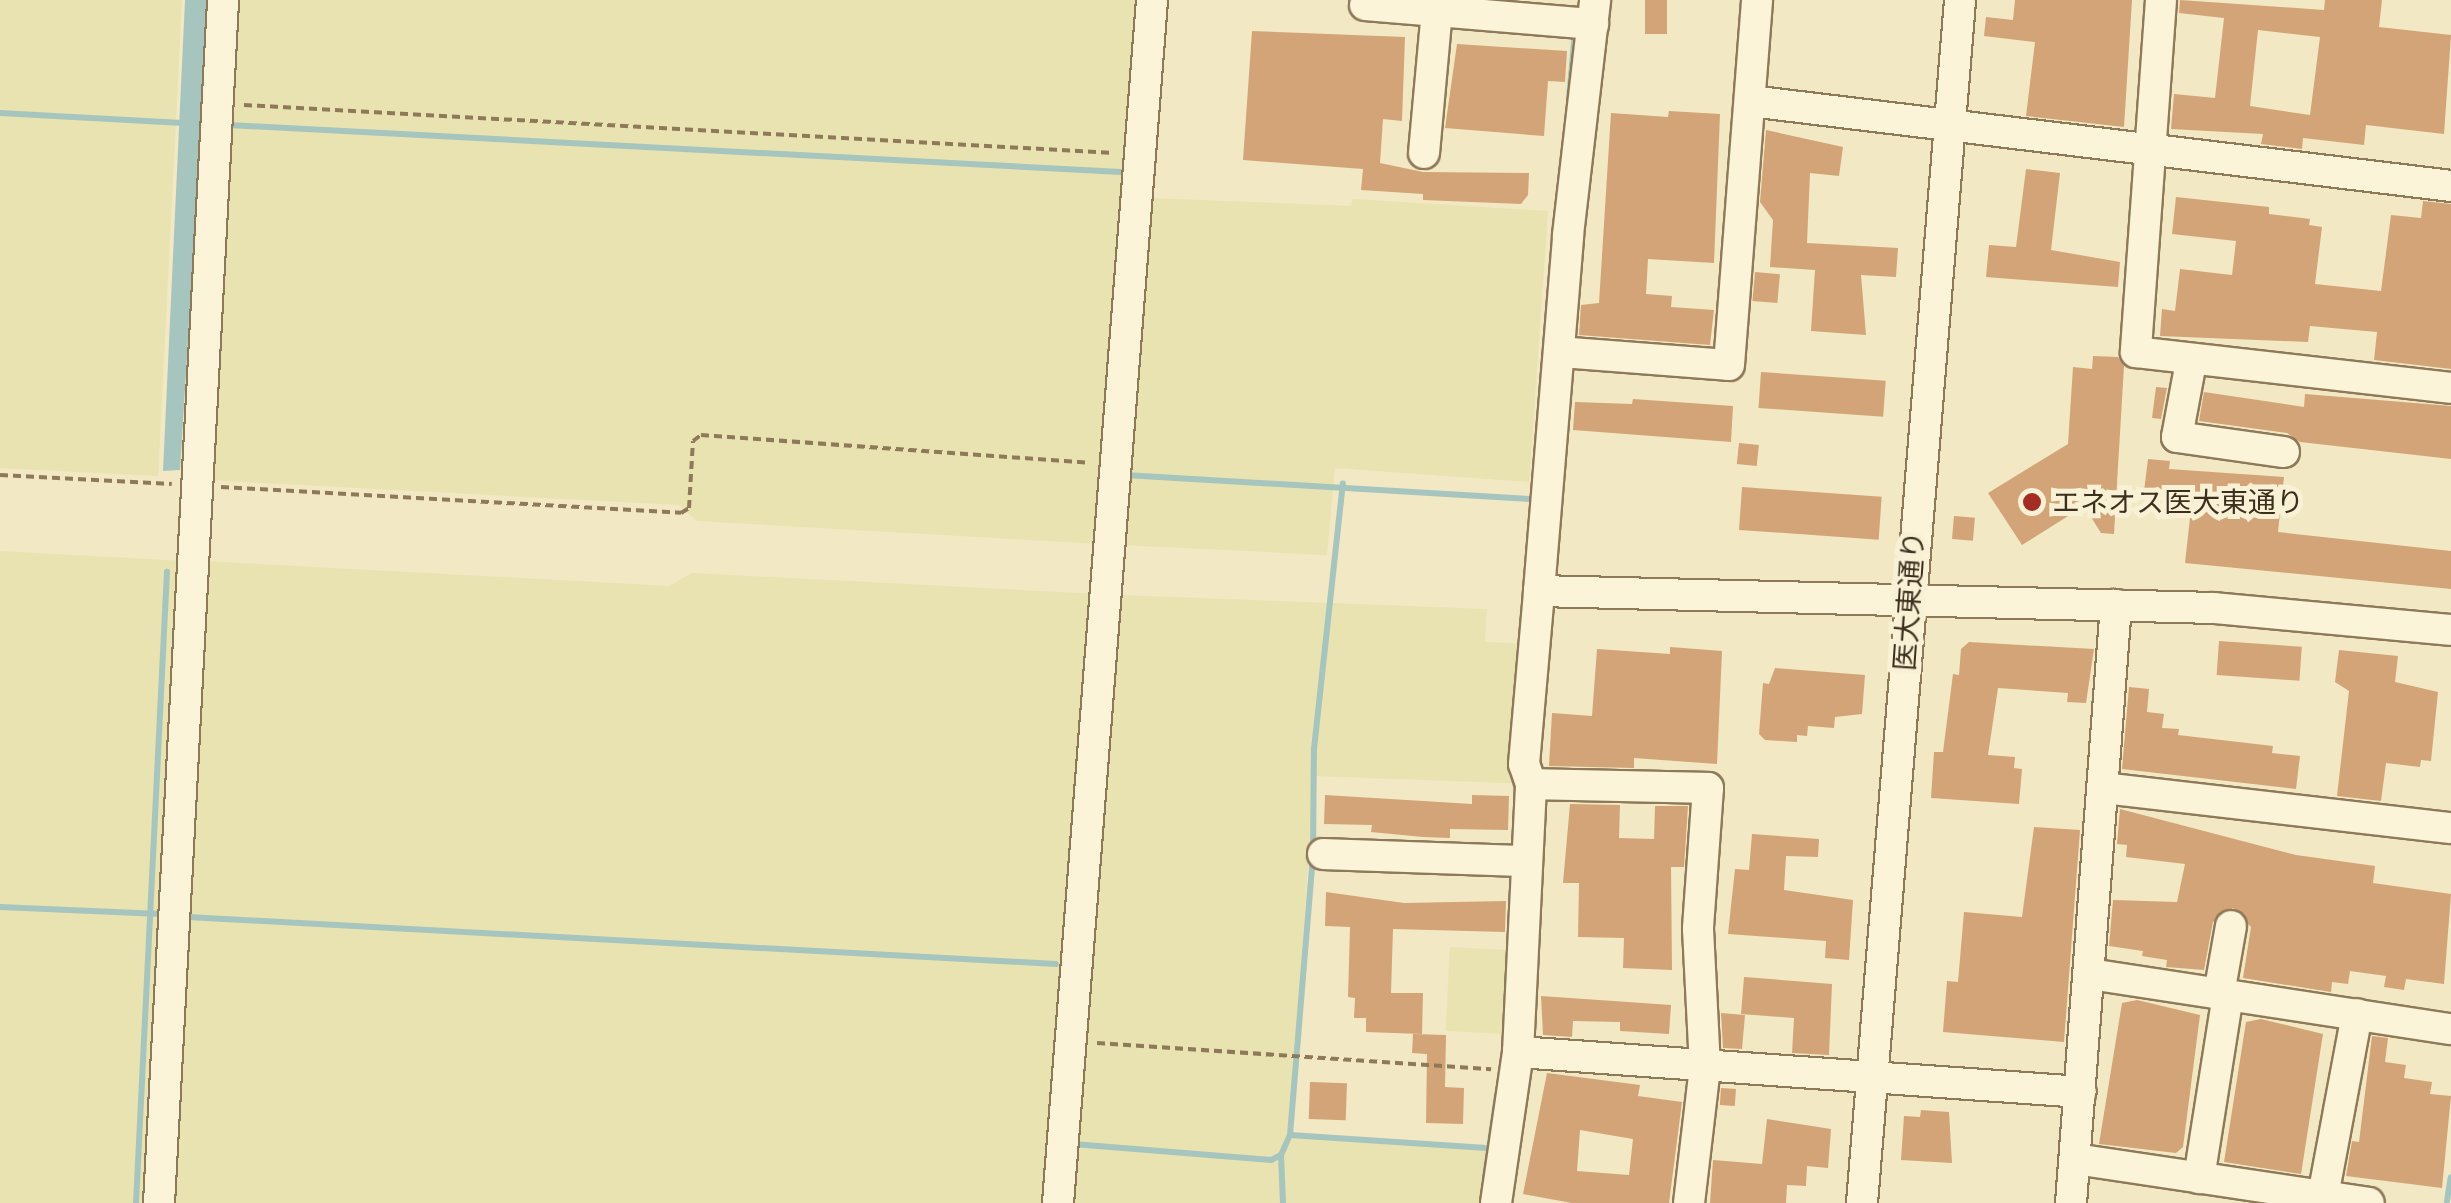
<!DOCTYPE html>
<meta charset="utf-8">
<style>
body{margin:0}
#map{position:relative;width:2451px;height:1203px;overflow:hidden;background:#f2e8c4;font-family:"PT Serif","Noto Sans JP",serif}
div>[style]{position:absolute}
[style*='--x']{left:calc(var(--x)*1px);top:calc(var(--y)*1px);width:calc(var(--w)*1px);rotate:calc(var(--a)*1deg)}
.farmland>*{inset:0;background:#e8e3b1;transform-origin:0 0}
.water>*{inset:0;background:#a6c5be}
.stream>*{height:6px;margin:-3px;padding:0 3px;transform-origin:3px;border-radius:3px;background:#a6c5be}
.building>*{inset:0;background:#d3a477;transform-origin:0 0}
.path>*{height:4px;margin-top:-2px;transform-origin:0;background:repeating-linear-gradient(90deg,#8e7959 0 8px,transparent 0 13px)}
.roads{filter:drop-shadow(2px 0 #8e7959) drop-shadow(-2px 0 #8e7959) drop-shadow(0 2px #8e7959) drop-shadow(0 -2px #8e7959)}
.minor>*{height:30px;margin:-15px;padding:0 15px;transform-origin:15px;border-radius:15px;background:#fbf4d9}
.dots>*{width:28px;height:28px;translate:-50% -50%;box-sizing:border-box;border:5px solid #f8f1d5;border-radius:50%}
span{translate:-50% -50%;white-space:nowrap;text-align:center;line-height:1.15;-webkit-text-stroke:10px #f8f1d5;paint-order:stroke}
.poi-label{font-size:28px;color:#3d2f1e}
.left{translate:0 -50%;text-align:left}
.street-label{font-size:28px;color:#3d2f1e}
</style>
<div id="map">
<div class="farmland">
<i style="clip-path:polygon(0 0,182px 0,158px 476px,0 468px)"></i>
<i style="clip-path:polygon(236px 0,1144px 0,1100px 544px,697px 521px,679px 505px,208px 480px)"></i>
<i style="clip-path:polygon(1151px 198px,1351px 206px,1353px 199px,1548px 211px,1529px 482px,1335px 468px,1327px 555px,1121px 545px)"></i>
<i style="clip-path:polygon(0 551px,185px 561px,150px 1203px,0 1203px)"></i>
<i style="clip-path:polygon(205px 561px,669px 586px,692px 573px,1099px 594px,1051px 1203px,169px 1203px)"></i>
<i style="clip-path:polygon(1119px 595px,1487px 609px,1485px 642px,1535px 644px,1531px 784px,1314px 776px,1290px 1134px,1487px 1148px,1483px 1203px,1073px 1203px)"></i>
<i style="left:1450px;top:947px;width:65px;height:84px;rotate:3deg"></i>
</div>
<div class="water">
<i style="clip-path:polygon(185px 0,209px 0,180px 470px,163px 471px)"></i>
</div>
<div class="stream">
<i style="--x:1569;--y:98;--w:67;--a:-84.9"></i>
<i style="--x:0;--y:113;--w:183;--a:3.1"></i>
<i style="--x:228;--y:125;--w:894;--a:3.01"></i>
<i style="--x:1125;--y:475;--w:409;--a:3.4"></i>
<i style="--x:1510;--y:763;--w:32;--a:76"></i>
<i style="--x:0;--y:907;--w:161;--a:2.5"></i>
<i style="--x:188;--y:917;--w:869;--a:3.1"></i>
<i style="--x:1290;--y:1135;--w:280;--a:-85.3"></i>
<i style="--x:1313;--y:856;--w:107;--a:-89.5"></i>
<i style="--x:1314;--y:749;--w:267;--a:-83.8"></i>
<i style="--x:1073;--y:1144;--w:199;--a:4.6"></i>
<i style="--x:1271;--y:1160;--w:11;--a:-27"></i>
<i style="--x:1281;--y:1155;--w:22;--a:-66"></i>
<i style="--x:1290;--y:1135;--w:197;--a:3.8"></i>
<i style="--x:1281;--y:1155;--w:48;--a:87.6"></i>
<i style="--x:1485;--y:1177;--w:83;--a:-81.7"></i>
<i style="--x:2447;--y:1201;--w:24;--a:-81"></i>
<i style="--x:136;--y:1203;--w:632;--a:-87.19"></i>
</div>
<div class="building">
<i style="left:1645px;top:0;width:22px;height:34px"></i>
<i style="clip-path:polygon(2015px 0,2132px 0,2124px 127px,2026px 116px,2035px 42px,1984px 36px,1986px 17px,2013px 20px)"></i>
<i style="clip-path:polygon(evenodd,2180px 0,2324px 10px,2325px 0,2382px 0,2379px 27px,2451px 35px,2444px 134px,2366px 125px,2364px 145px,2303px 138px,2302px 149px,2261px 144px,2263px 134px,2171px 129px,2174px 94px,2215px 98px,2224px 18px,2179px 13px,2180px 0,2258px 30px,2320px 37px,2310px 115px,2250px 106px,2258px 30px)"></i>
<i style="clip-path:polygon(1252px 31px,1405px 37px,1402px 121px,1383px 119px,1380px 163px,1423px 172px,1529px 173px,1528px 195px,1521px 204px,1423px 200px,1423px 194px,1361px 190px,1363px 169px,1243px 160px)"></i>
<i style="clip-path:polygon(1457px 44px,1567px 51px,1565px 82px,1548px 81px,1544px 136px,1445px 128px)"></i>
<i style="clip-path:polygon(1669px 111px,1720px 114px,1714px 263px,1648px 259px,1646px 294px,1672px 296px,1671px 307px,1714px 310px,1710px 345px,1579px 335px,1581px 305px,1599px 303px,1611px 113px,1668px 117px)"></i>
<i style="clip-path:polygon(1766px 130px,1843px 147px,1839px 176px,1810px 173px,1807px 243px,1898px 248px,1896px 277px,1861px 275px,1866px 335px,1811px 331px,1815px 270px,1770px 267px,1773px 220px,1760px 202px)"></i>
<i style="clip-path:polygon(2026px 169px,2060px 173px,2051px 250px,2120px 262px,2118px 287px,1986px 277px,1989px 245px,2016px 247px)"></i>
<i style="clip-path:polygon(2176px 197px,2269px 207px,2269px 214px,2310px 219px,2309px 225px,2322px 227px,2315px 284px,2381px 291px,2391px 215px,2421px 218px,2423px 201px,2451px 204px,2451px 369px,2374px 360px,2377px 332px,2310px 326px,2308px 342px,2160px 336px,2162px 309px,2175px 311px,2180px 269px,2232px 275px,2236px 241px,2172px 234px)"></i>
<i style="left:1755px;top:272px;width:25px;height:29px;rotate:5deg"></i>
<i style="clip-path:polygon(2093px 356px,2118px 357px,2124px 366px,2114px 534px,2101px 533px,2084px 506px,2022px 545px,1988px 493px,2068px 444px,2073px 367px,2092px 369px)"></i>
<i style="left:1761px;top:372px;width:125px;height:36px;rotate:4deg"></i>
<i style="clip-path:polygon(2156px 387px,2167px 388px,2161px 419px,2152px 418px)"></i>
<i style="clip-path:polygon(2204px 392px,2304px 407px,2305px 394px,2451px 406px,2451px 459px,2300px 442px,2287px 433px,2199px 421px)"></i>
<i style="clip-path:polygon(1633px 399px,1733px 406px,1731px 442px,1573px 430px,1575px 402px,1632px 404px)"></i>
<i style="left:1739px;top:443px;width:20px;height:21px;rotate:6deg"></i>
<i style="clip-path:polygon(2148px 459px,2170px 461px,2169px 469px,2284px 477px,2278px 532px,2451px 551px,2451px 589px,2185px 563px,2192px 500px,2144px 491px)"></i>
<i style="left:1742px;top:487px;width:140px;height:43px;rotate:4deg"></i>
<i style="left:1954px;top:516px;width:21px;height:23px;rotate:5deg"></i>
<i style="left:2219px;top:641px;width:83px;height:34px;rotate:4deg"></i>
<i style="clip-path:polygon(1969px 642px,2094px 649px,2086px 703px,2067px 702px,2068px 693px,1998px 688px,1988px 755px,2015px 757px,2014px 768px,2022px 769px,2019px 804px,1931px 798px,1934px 752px,1943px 752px,1953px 674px,1959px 675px,1961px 649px)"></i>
<i style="clip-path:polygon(1670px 647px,1722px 651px,1717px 764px,1634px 758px,1634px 768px,1549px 766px,1552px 713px,1592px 716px,1597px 649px,1670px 654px)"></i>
<i style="clip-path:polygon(2339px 650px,2398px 656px,2395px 682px,2438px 692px,2431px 761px,2421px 760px,2420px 767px,2386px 763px,2381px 801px,2337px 796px,2349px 691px,2335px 682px)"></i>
<i style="clip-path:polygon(1775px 668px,1865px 675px,1862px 714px,1835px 717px,1834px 728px,1808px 726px,1807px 736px,1797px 735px,1797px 742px,1765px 740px,1759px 734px,1763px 683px,1769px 684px)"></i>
<i style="clip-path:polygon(2129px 687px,2149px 689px,2147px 712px,2164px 714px,2162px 728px,2179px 729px,2178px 735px,2273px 746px,2272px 753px,2300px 756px,2296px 789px,2122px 769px)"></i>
<i style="clip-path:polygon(1325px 795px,1472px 804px,1472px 795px,1509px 796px,1508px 830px,1450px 829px,1450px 838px,1423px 837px,1371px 832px,1372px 825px,1324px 824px)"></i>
<i style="clip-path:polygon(1570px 804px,1620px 805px,1619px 838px,1654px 839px,1655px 806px,1688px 806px,1684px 867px,1671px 867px,1672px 970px,1623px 968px,1624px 938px,1578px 937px,1579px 883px,1563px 883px)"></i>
<i style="clip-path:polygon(2120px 809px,2296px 855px,2375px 866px,2373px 883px,2451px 894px,2444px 984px,2406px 979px,2404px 990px,2384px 987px,2386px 976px,2350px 971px,2348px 984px,2332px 982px,2331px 992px,2243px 978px,2251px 927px,2233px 908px,2213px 922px,2204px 970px,2166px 967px,2167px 960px,2142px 956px,2143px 951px,2109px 946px,2113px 900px,2177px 902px,2185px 864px,2126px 857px,2127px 845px,2117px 844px)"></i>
<i style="clip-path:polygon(2034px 827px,2080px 830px,2064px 1042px,1943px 1032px,1947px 981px,1958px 982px,1964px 912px,2022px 917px)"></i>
<i style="clip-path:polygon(1752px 834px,1819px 839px,1818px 857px,1786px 856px,1784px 890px,1853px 900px,1849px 960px,1825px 958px,1826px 941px,1728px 934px,1735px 869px,1749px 870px)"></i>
<i style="clip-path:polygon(1326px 892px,1404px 903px,1506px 901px,1505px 932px,1393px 929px,1391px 993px,1423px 993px,1422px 1034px,1366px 1032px,1366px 1018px,1354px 1018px,1355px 998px,1348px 997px,1350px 927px,1325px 926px)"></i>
<i style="clip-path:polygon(1744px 977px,1832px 984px,1829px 1055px,1792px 1053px,1794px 1018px,1741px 1014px)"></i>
<i style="clip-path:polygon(1541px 996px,1671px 1005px,1669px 1034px,1620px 1031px,1620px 1022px,1573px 1021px,1572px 1037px,1543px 1035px)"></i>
<i style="clip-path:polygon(2137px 1000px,2200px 1015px,2183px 1147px,2176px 1153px,2099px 1144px,2122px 1003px)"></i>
<i style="clip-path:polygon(1721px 1013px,1745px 1015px,1742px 1049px,1723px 1048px)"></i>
<i style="clip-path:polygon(2261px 1019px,2323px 1034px,2301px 1174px,2224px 1162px,2246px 1022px)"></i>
<i style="clip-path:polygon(1413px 1034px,1446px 1035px,1445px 1087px,1464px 1088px,1463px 1124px,1426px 1123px,1427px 1054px,1412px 1053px)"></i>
<i style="clip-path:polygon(2372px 1036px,2388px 1038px,2385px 1062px,2406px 1065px,2404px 1078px,2432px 1082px,2430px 1094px,2451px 1096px,2442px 1188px,2346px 1176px,2352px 1141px,2359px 1142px)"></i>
<i style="clip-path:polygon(evenodd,1547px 1073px,1640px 1085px,1638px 1096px,1682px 1102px,1669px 1203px,1572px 1203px,1523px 1194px,1547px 1073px,1580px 1130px,1633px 1139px,1629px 1175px,1577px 1171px,1580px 1130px)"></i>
<i style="left:1310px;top:1082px;width:37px;height:37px;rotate:2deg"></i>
<i style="left:1721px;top:1088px;width:15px;height:17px;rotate:4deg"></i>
<i style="clip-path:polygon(1921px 1110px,1949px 1112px,1952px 1163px,1901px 1160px,1904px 1116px,1920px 1117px)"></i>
<i style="clip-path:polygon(1767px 1119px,1831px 1129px,1828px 1168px,1807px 1166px,1806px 1186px,1787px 1185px,1786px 1203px,1710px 1203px,1713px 1160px,1762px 1164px)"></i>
</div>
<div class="path">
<i style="--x:244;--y:105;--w:871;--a:3.16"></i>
<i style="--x:0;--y:475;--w:172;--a:3"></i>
<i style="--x:221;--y:487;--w:461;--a:3.2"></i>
<i style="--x:681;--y:513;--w:9;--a:-32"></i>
<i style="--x:689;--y:508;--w:67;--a:-86.6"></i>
<i style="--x:693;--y:441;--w:10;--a:-37"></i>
<i style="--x:701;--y:435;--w:389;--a:4.1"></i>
<i style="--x:1097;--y:1043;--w:395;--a:3.8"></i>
</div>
<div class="roads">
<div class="minor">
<i style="--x:2161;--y:0;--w:353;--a:94.1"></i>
<i style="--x:2136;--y:352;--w:317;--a:6.5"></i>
<i style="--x:1365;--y:5;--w:229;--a:4.8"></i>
<i style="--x:1750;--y:101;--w:706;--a:6.91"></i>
<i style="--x:1424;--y:153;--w:154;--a:-84.8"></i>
<i style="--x:1560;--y:352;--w:169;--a:4.4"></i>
<i style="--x:1729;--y:365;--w:366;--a:-85.6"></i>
<i style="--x:2191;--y:362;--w:76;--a:100.6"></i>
<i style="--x:2177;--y:437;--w:108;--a:8"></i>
<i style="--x:1539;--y:591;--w:357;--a:-85.3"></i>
<i style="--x:1568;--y:235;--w:237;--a:-83.4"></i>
<i style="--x:1531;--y:784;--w:177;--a:1.3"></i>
<i style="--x:1708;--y:788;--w:141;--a:94.1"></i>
<i style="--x:1698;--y:929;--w:138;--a:87.1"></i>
<i style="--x:1705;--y:1067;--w:137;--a:96.7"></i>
<i style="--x:2104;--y:788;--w:349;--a:6.6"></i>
<i style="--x:1323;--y:854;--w:204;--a:2"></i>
<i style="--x:2090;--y:974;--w:365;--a:8.7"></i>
<i style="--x:2219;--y:994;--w:69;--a:-80"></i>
<i style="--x:1518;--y:1052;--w:564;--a:4.06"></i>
<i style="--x:2075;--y:1159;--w:297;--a:8.5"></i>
<i style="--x:2199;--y:1178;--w:185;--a:-81"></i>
<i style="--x:2323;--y:1196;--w:185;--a:-79.4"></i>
<i style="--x:159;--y:1203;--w:1205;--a:-86.95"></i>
<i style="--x:1058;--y:1203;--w:1207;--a:-85.53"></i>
<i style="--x:1496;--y:1203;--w:153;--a:-81.7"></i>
<i style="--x:1518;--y:1052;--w:268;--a:-87.2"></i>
<i style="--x:1531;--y:784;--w:21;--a:-109"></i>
<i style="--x:1524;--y:764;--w:174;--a:-85"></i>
<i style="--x:1539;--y:591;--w:675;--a:1.44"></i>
<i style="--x:2214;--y:608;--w:238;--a:5.3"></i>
<i style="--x:1862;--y:1203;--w:1207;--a:-85.34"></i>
<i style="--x:2071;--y:1203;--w:600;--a:-85.7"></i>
</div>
</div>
<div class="dots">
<i style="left:2032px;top:502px;background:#a32c23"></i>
</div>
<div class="poi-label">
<span class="left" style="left:2052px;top:502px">エネオス医大東通り</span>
</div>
<div class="street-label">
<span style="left:1909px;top:601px;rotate:-86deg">医大東通り</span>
</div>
</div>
